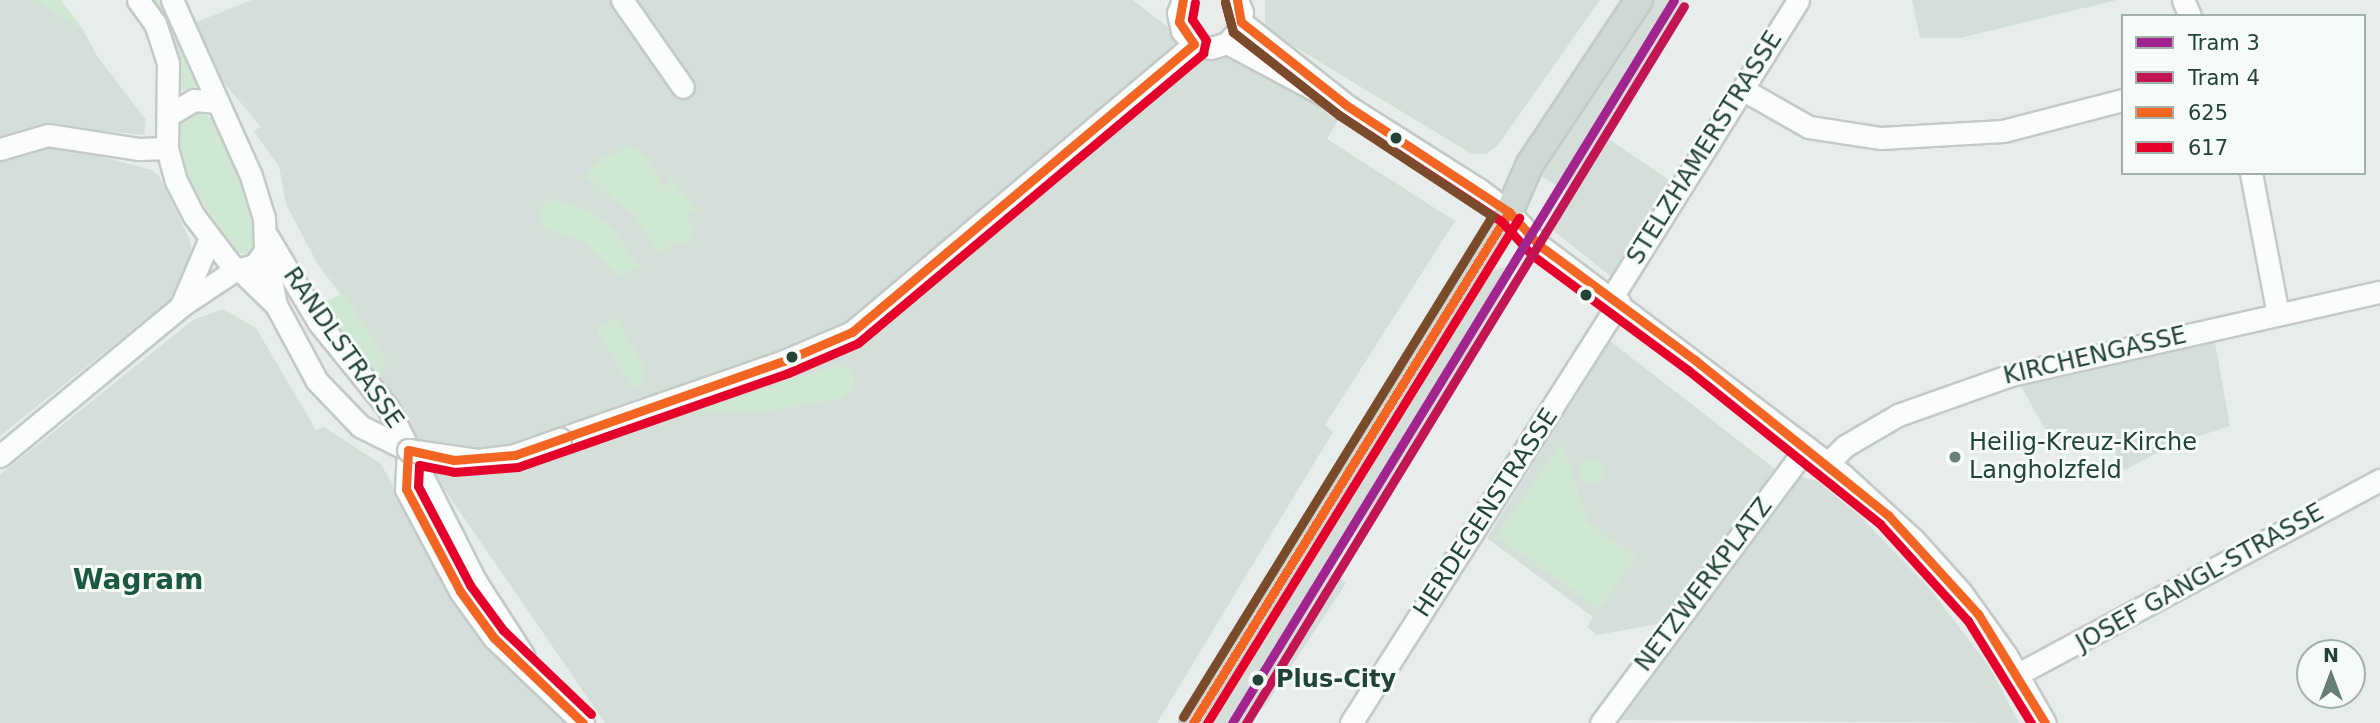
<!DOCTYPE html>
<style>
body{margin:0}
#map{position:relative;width:2380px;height:723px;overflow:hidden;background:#e7edea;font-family:"DejaVu Sans",sans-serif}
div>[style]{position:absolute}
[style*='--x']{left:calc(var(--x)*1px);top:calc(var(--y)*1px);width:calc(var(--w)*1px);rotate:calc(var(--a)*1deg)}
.built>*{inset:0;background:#d5dfd9}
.green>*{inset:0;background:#d0e7d3}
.round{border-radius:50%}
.roads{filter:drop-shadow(2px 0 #c4cac7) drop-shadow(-2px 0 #c4cac7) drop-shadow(0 2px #c4cac7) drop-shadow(0 -2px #c4cac7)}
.minor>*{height:21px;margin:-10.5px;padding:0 10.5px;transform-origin:10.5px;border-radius:10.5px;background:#fbfcfc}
.major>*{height:26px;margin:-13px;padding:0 13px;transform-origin:13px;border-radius:13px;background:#ced8d4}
.bridges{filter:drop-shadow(2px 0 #c4cac7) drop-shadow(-2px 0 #c4cac7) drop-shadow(0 2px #c4cac7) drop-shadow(0 -2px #c4cac7)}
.minor-bridge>*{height:21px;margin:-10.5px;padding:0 10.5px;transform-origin:10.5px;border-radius:10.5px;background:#fbfcfc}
.bus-1>*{height:9px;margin:-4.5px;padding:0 4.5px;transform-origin:4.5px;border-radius:4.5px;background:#f26522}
.bus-2>*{height:9px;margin:-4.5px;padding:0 4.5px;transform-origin:4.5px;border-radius:4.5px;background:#e4002b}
.bus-3>*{height:9px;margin:-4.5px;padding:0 4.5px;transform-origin:4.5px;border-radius:4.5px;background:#7a4b2a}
.tram-1>*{height:9px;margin:-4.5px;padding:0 4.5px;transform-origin:4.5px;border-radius:4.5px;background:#a1248f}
.tram-2>*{height:9px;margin:-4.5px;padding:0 4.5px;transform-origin:4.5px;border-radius:4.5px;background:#c31553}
.dots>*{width:19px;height:19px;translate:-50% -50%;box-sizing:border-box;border:4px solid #f6fbf8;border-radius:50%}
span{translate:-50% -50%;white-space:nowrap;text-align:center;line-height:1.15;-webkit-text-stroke:6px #f6fbf8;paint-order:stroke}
.street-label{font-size:24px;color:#224335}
.poi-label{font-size:24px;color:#224335}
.left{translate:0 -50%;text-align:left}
.stop-label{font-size:24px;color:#224335;font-weight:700}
.quarter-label{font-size:28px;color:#1c573f;font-weight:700}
.legend{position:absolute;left:2121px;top:14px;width:245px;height:161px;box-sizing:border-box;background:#f6fbf8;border:2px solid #a1b1aa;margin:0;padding:9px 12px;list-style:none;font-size:21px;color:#224335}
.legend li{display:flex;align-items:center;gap:14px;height:35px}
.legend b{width:35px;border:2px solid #a1b1aa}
.north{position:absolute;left:2296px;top:639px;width:70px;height:70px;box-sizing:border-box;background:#f6fbf8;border:2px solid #a1b1aa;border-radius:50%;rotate:0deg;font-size:19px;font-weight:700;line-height:28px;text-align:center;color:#224335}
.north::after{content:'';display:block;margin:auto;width:24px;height:32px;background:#677e74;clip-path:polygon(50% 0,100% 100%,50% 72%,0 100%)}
</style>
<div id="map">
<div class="built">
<i style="clip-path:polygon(0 0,38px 0,82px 28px,97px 56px,146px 120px,144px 135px,49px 125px,0 139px)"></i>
<i style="clip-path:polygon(252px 0,1133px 0,1206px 57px,1232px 51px,1339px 118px,1327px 139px,1455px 221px,1325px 425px,1333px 432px,1157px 723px,605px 723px,324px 314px,347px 302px,318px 265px,286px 204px,279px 166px,253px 131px,261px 127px,179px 29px)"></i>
<i style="clip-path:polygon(1265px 0,1600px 0,1498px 145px,1486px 154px,1470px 153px,1272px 33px,1265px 25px)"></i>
<i style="clip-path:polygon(1654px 0,1683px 0,1601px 134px,1675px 184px,1614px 279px,1555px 232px,1551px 226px,1566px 204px,1565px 190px,1540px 176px)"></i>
<i style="clip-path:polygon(1912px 0,2117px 0,1960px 38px,1920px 38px)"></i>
<i style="clip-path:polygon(46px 144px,91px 147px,90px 154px,152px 170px,159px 176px,189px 238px,193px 256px,171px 299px,0 436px,0 162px)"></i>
<i style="clip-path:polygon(1519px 262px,1461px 371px,1331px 572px,1346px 583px,1266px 705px,1246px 723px,1208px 723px,1492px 271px)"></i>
<i style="clip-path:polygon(223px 309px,256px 328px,316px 430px,324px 427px,381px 464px,447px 583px,490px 647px,565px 723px,0 723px,0 475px,193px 320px)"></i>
<i style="clip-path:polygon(2214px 337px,2230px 426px,2175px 444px,2124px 470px,2103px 432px,2059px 455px,2021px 386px,2042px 377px)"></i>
<i style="clip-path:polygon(1610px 341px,1779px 472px,1663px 623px,1597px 635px,1587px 627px,1593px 617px,1487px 538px)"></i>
<i style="clip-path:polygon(1799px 476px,1817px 481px,1861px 517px,1930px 589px,1989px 666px,2019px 723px,1613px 720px)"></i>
</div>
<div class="green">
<i style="clip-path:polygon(38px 0,61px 0,82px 28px,56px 15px)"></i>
<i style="clip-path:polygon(152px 0,159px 0,169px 16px,198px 87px,182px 90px,175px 44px)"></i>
<i style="clip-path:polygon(200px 110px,214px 121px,249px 203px,257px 241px,249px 255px,233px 251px,183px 171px,178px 148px,179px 121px,187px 112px)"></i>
<i style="clip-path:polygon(629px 146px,646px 156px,665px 189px,669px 176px,696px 209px,686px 216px,694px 226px,692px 242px,675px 243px,658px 254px,634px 216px,585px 176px,600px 160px)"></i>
<i style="clip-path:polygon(552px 198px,589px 211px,611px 226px,640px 267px,619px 276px,583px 241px,546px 229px,538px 211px)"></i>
<i style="clip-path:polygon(344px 293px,386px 359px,379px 379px,339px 339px,319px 305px)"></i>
<i style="clip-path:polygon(617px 317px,645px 370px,642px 385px,632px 388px,598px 334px,598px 328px)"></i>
<i style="clip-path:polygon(836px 365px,848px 367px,855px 377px,853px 390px,840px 399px,757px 413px,705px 412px,705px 408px)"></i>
<i style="clip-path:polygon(1562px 443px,1588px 523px,1636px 557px,1599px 609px,1496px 536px)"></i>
<i class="round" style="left:1579px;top:459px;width:24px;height:24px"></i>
</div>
<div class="roads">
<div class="minor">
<i style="--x:138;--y:0;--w:29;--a:54"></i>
<i style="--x:155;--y:23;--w:42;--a:72"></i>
<i style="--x:168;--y:63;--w:85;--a:90.7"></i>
<i style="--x:167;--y:148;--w:34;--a:75"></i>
<i style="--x:176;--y:181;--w:39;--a:63"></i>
<i style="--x:194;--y:216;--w:68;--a:52.8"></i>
<i style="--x:172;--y:0;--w:193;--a:65.8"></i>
<i style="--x:251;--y:176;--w:44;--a:72.8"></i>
<i style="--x:264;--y:218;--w:33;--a:88"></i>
<i style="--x:265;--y:251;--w:17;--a:126"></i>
<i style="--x:255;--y:265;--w:21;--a:166"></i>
<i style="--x:622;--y:0;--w:106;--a:55"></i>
<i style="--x:1183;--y:0;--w:14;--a:111"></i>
<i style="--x:1178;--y:13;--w:18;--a:77"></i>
<i style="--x:1182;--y:31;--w:18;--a:47"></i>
<i style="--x:1194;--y:44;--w:17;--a:13"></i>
<i style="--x:1211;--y:48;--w:17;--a:-17"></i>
<i style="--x:1227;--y:43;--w:18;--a:-47"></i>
<i style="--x:1239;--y:30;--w:18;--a:-81"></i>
<i style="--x:1242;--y:12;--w:13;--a:-113"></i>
<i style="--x:2183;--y:0;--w:17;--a:66"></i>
<i style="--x:1241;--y:22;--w:134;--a:38.3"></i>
<i style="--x:1346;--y:105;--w:155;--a:32.4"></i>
<i style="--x:1477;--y:188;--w:40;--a:37"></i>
<i style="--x:1509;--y:212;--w:45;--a:47.7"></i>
<i style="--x:1539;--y:245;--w:381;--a:37.1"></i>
<i style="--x:1843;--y:475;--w:96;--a:42.5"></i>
<i style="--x:1914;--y:540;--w:69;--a:48"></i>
<i style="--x:1960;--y:591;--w:79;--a:54.3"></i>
<i style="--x:2006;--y:655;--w:78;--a:60.2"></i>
<i style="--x:1227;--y:43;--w:117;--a:28.1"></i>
<i style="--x:1742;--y:89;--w:77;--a:29.6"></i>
<i style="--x:1809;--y:127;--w:73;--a:8.7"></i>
<i style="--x:1881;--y:138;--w:122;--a:-3.3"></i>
<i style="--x:2003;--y:131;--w:124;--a:-14.5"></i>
<i style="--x:169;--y:115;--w:29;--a:-31"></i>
<i style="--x:194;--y:100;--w:24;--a:5"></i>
<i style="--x:0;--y:149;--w:50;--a:-16.3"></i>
<i style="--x:48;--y:135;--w:91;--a:8.8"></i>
<i style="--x:138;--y:149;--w:29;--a:-2"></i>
<i style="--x:2251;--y:173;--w:144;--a:79.2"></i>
<i style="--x:267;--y:236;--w:101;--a:59.1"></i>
<i style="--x:319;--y:323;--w:109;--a:50.9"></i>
<i style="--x:388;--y:408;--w:195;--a:63.2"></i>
<i style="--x:476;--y:582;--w:87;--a:57.2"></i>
<i style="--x:265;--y:251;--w:55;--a:78.5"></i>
<i style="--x:276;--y:305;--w:86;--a:61.7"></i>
<i style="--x:317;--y:381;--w:62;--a:46.3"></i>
<i style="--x:360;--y:426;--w:54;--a:26.6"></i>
<i style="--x:408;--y:450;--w:39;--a:93"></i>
<i style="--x:406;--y:489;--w:115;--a:62.1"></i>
<i style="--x:460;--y:591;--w:58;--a:54.1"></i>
<i style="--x:494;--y:638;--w:123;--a:43.7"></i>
<i style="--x:242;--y:272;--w:47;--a:44.1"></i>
<i style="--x:1612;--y:297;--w:350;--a:-57.9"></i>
<i style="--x:181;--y:306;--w:74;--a:-66.9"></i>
<i style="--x:560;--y:439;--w:237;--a:-19.2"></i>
<i style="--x:784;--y:361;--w:74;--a:-23.1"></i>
<i style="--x:852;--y:332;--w:447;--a:-40.1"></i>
<i style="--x:0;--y:456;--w:235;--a:-39.6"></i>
<i style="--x:181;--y:306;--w:65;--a:-33.7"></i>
<i style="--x:1828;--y:463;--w:24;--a:-45"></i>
<i style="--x:1845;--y:446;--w:61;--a:-30.3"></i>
<i style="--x:1898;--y:415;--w:120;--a:-19.5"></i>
<i style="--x:2011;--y:375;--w:378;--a:-12.7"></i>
<i style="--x:2018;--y:674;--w:411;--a:-28.2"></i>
<i style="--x:1351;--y:723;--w:499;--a:-57.5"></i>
<i style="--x:1601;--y:723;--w:344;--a:-53.3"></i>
</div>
<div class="major">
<i style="--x:1193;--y:723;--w:527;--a:-58.18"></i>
<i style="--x:1471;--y:275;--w:74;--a:-58.9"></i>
<i style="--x:1509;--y:212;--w:52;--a:-66.4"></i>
<i style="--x:1530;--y:164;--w:197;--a:-56.4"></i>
</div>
</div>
<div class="bridges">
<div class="minor-bridge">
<i style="--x:408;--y:450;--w:70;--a:8.2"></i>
<i style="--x:477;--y:460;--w:38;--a:-7"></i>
<i style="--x:515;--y:455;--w:48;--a:-19.6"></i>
</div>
</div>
<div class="bus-1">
<i style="--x:1237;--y:0;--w:22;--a:80"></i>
<i style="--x:1241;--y:22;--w:134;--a:38.3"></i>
<i style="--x:1346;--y:105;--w:195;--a:33.3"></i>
<i style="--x:1509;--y:212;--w:45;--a:47.7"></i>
<i style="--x:1539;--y:245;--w:194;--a:36.4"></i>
<i style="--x:1695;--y:360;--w:248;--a:38.8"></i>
<i style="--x:1888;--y:515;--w:134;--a:47.7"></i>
<i style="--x:1978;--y:614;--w:128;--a:58.4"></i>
<i style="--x:583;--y:723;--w:123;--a:-136.3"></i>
<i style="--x:494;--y:638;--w:58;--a:-125.9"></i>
<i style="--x:460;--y:591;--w:115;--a:-117.9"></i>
<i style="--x:406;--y:489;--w:39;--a:-87"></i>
<i style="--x:408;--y:450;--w:47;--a:12.3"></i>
<i style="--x:454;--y:460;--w:61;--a:-4.7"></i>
<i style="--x:515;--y:455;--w:285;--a:-19.3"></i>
<i style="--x:784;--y:361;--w:74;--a:-23.1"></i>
<i style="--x:852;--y:332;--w:447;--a:-40.1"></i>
<i style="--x:1194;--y:44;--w:27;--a:-124"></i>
<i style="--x:1179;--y:22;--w:22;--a:-80"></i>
<i style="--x:1193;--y:723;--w:601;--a:-58.27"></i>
</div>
<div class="bus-2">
<i style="--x:1225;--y:2;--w:31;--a:75"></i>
<i style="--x:1233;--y:32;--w:135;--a:38.1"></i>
<i style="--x:1339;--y:115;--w:194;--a:33.2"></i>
<i style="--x:1501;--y:221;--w:46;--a:47.6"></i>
<i style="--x:1532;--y:255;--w:194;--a:36.4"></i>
<i style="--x:1688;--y:370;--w:246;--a:38.7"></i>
<i style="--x:1880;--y:524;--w:131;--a:47.8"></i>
<i style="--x:1968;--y:621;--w:120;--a:58.3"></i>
<i style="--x:591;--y:714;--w:122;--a:-136.3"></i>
<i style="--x:503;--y:630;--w:56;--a:-126.3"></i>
<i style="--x:470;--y:585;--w:112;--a:-117.7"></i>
<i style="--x:418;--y:486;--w:21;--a:-87"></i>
<i style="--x:419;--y:465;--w:36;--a:11"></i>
<i style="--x:454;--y:472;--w:64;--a:-4.5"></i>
<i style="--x:518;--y:467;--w:286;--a:-19.2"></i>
<i style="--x:788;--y:373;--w:76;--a:-23.2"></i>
<i style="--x:858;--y:343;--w:451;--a:-40"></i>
<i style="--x:1203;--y:53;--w:13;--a:-77"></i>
<i style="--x:1206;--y:40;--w:25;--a:-124"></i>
<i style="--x:1192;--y:19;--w:17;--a:-80"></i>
<i style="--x:1207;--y:723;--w:594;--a:-58.29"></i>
</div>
<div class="bus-3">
<i style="--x:1183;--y:717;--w:589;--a:-58.34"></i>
<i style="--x:1492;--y:216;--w:183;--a:-146.6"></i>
<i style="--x:1339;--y:115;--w:135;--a:-141.9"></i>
<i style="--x:1233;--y:32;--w:31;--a:-105"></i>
</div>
<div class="tram-1">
<i style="--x:1232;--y:723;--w:847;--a:-58.56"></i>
</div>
<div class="tram-2">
<i style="--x:1246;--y:723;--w:840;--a:-58.58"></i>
</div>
<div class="dots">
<i style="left:1396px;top:138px;background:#224335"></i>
<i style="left:1586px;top:295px;background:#224335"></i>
<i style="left:792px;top:357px;background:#224335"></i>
<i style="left:1955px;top:457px;background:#677e74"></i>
<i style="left:1258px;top:680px;background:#224335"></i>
</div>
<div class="street-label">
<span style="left:1705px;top:148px;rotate:-58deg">STELZHAMERSTRASSE</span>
<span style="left:343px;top:348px;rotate:55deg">RANDLSTRASSE</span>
<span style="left:2095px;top:356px;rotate:-13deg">KIRCHENGASSE</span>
<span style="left:1486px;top:513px;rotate:-57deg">HERDEGENSTRASSE</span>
<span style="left:2200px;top:578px;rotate:-29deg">JOSEF GANGL-STRASSE</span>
<span style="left:1704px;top:585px;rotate:-53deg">NETZWERKPLATZ</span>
</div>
<div class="poi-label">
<span class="left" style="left:1969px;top:457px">Heilig-Kreuz-Kirche<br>Langholzfeld</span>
</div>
<div class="stop-label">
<span class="left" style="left:1276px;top:680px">Plus-City</span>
</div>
<div class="quarter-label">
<span style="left:138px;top:580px">Wagram</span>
</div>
<ul class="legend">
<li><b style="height:9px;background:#a1248f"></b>Tram 3</li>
<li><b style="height:9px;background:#c31553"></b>Tram 4</li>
<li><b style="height:9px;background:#f26522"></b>625</li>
<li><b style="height:9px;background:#e4002b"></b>617</li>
</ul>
<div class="north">N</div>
</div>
